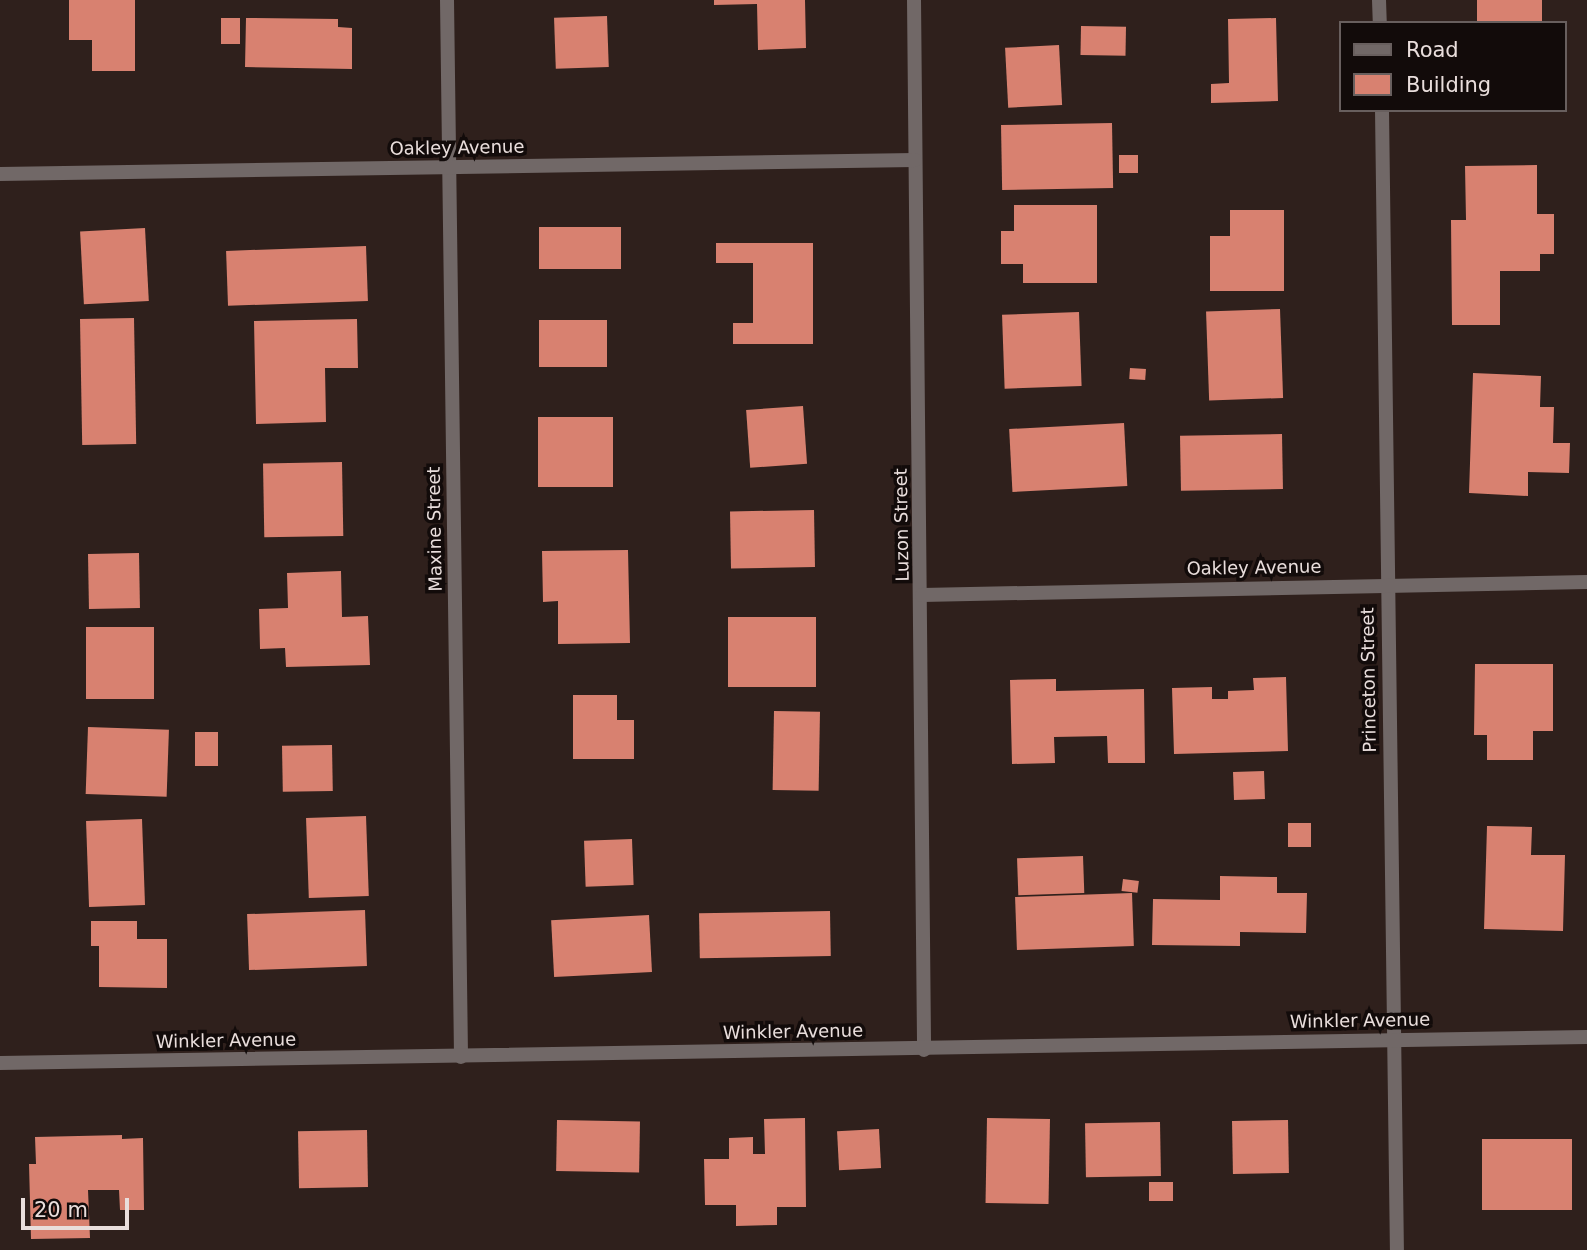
<!DOCTYPE html>
<style>
body{margin:0}
#map{position:relative;width:1587px;height:1250px;overflow:hidden;background:#2f201c;font-family:"DejaVu Sans",sans-serif}
div>[style]{position:absolute}
[style*='--x']{left:calc(var(--x)*1px);top:calc(var(--y)*1px);width:calc(var(--w)*1px);rotate:calc(var(--a)*1deg)}
.building>*{inset:0;background:#d88170;transform-origin:0 0}
.minor>*{height:14px;margin:-7px;padding:0 7px;transform-origin:7px;border-radius:7px;background:#716867}
span{translate:-50% -50%;white-space:nowrap;text-align:center;line-height:1.15;-webkit-text-stroke:7px #120b0a;paint-order:stroke}
.street-label{font-size:18px;color:#e9dedc}
.legend{position:absolute;left:1339px;top:21px;width:228px;height:91px;box-sizing:border-box;background:#120b0a;border:2px solid #685f5e;margin:0;padding:9px 12px;list-style:none;font-size:21px;color:#e9dedc}
.legend li{display:flex;align-items:center;gap:14px;height:35px}
.legend b{width:35px;border:2px solid #685f5e}
.scale{position:absolute;left:21px;top:1198px;width:108px;height:32px;box-sizing:border-box;border:4px solid #e9dedc;border-top:0;padding-left:9px;font-size:21px;line-height:24px;white-space:nowrap;color:#e9dedc;-webkit-text-stroke:5px #120b0a;paint-order:stroke}
</style>
<div id="map">
<div class="building">
<i style="clip-path:polygon(69px 0,135px 0,135px 71px,92px 71px,92px 40px,69px 40px)"></i>
<i style="clip-path:polygon(714px 0,805px 0,806px 48px,758px 50px,757px 4px,714px 5px)"></i>
<i style="left:1477px;top:0;width:65px;height:23px"></i>
<i style="left:607px;top:16px;width:51px;height:53px;rotate:88deg"></i>
<i style="left:221px;top:18px;width:19px;height:26px"></i>
<i style="clip-path:polygon(246px 18px,338px 19px,338px 27px,352px 28px,352px 69px,245px 67px)"></i>
<i style="clip-path:polygon(1276px 18px,1278px 101px,1211px 103px,1211px 84px,1229px 83px,1228px 19px)"></i>
<i style="left:1081px;top:26px;width:45px;height:29px;rotate:1deg"></i>
<i style="left:1059px;top:45px;width:60px;height:54px;rotate:87deg"></i>
<i style="left:1112px;top:123px;width:65px;height:111px;rotate:89deg"></i>
<i style="left:1119px;top:155px;width:19px;height:18px"></i>
<i style="clip-path:polygon(1537px 165px,1537px 214px,1554px 214px,1554px 254px,1540px 254px,1540px 271px,1500px 271px,1500px 325px,1452px 325px,1451px 220px,1466px 220px,1465px 166px)"></i>
<i style="clip-path:polygon(1014px 205px,1097px 205px,1097px 283px,1023px 283px,1023px 264px,1001px 264px,1001px 231px,1014px 231px)"></i>
<i style="clip-path:polygon(1230px 210px,1284px 210px,1284px 291px,1210px 291px,1210px 236px,1230px 236px)"></i>
<i style="left:539px;top:227px;width:82px;height:42px"></i>
<i style="left:145px;top:228px;width:73px;height:65px;rotate:87deg"></i>
<i style="clip-path:polygon(716px 243px,813px 243px,813px 344px,733px 344px,733px 323px,753px 323px,753px 263px,716px 263px)"></i>
<i style="left:366px;top:246px;width:55px;height:140px;rotate:88deg"></i>
<i style="left:1280px;top:309px;width:89px;height:74px;rotate:88deg"></i>
<i style="left:1079px;top:312px;width:74px;height:77px;rotate:88deg"></i>
<i style="left:134px;top:318px;width:126px;height:54px;rotate:89deg"></i>
<i style="clip-path:polygon(357px 319px,358px 368px,325px 368px,326px 422px,256px 424px,254px 321px)"></i>
<i style="left:539px;top:320px;width:68px;height:47px"></i>
<i style="left:1130px;top:368px;width:16px;height:11px;rotate:4deg"></i>
<i style="clip-path:polygon(1473px 373px,1541px 376px,1540px 407px,1554px 407px,1553px 443px,1570px 443px,1569px 473px,1528px 472px,1528px 496px,1469px 493px)"></i>
<i style="left:803px;top:406px;width:58px;height:57px;rotate:86deg"></i>
<i style="left:613px;top:417px;width:70px;height:75px;rotate:90deg"></i>
<i style="left:1124px;top:423px;width:63px;height:115px;rotate:87deg"></i>
<i style="left:1282px;top:434px;width:55px;height:102px;rotate:89deg"></i>
<i style="left:342px;top:462px;width:74px;height:79px;rotate:89deg"></i>
<i style="left:814px;top:510px;width:57px;height:84px;rotate:89deg"></i>
<i style="clip-path:polygon(628px 550px,630px 643px,558px 644px,558px 601px,543px 602px,542px 551px)"></i>
<i style="left:139px;top:553px;width:55px;height:51px;rotate:89deg"></i>
<i style="clip-path:polygon(341px 571px,342px 617px,368px 616px,370px 665px,286px 667px,285px 648px,260px 649px,259px 609px,288px 608px,287px 573px)"></i>
<i style="left:816px;top:617px;width:70px;height:88px;rotate:90deg"></i>
<i style="left:154px;top:627px;width:72px;height:68px;rotate:90deg"></i>
<i style="clip-path:polygon(1475px 664px,1553px 664px,1553px 731px,1533px 731px,1533px 760px,1487px 760px,1487px 735px,1474px 735px)"></i>
<i style="clip-path:polygon(1286px 677px,1288px 751px,1174px 754px,1172px 688px,1212px 687px,1212px 699px,1228px 699px,1228px 691px,1254px 690px,1253px 678px)"></i>
<i style="clip-path:polygon(1056px 679px,1056px 691px,1144px 689px,1145px 763px,1108px 763px,1107px 736px,1054px 737px,1055px 763px,1012px 764px,1010px 680px)"></i>
<i style="clip-path:polygon(573px 695px,617px 695px,617px 720px,634px 720px,634px 759px,573px 759px)"></i>
<i style="left:774px;top:711px;width:46px;height:79px;rotate:1deg"></i>
<i style="left:88px;top:727px;width:81px;height:67px;rotate:2deg"></i>
<i style="left:218px;top:732px;width:34px;height:23px;rotate:90deg"></i>
<i style="left:332px;top:745px;width:46px;height:50px;rotate:89deg"></i>
<i style="left:1264px;top:771px;width:28px;height:31px;rotate:88deg"></i>
<i style="left:366px;top:816px;width:80px;height:60px;rotate:88deg"></i>
<i style="left:142px;top:819px;width:86px;height:56px;rotate:88deg"></i>
<i style="left:1288px;top:823px;width:23px;height:24px"></i>
<i style="clip-path:polygon(1487px 826px,1532px 827px,1531px 855px,1565px 855px,1563px 931px,1484px 929px)"></i>
<i style="left:632px;top:839px;width:46px;height:48px;rotate:88deg"></i>
<i style="left:1083px;top:856px;width:37px;height:66px;rotate:88deg"></i>
<i style="clip-path:polygon(1220px 876px,1277px 877px,1277px 893px,1307px 893px,1306px 933px,1240px 932px,1240px 946px,1152px 945px,1153px 899px,1220px 900px)"></i>
<i style="left:1123px;top:879px;width:16px;height:12px;rotate:7deg"></i>
<i style="left:1132px;top:893px;width:53px;height:117px;rotate:88deg"></i>
<i style="left:365px;top:910px;width:56px;height:118px;rotate:88deg"></i>
<i style="left:830px;top:911px;width:45px;height:131px;rotate:89deg"></i>
<i style="left:649px;top:915px;width:57px;height:98px;rotate:87deg"></i>
<i style="clip-path:polygon(91px 921px,137px 921px,137px 939px,167px 939px,167px 988px,99px 987px,99px 946px,91px 946px)"></i>
<i style="clip-path:polygon(805px 1118px,806px 1207px,777px 1207px,777px 1225px,736px 1226px,736px 1205px,705px 1205px,704px 1159px,729px 1159px,729px 1138px,753px 1137px,753px 1154px,765px 1154px,764px 1119px)"></i>
<i style="left:987px;top:1118px;width:63px;height:85px;rotate:1deg"></i>
<i style="left:557px;top:1120px;width:83px;height:51px;rotate:1deg"></i>
<i style="left:1288px;top:1120px;width:53px;height:56px;rotate:89deg"></i>
<i style="left:1160px;top:1122px;width:54px;height:75px;rotate:89deg"></i>
<i style="left:879px;top:1129px;width:39px;height:42px;rotate:87deg"></i>
<i style="left:367px;top:1130px;width:57px;height:69px;rotate:89deg"></i>
<i style="clip-path:polygon(122px 1135px,122px 1139px,143px 1138px,144px 1210px,120px 1210px,119px 1190px,88px 1190px,90px 1238px,31px 1239px,29px 1164px,36px 1164px,35px 1137px)"></i>
<i style="left:1482px;top:1139px;width:90px;height:71px"></i>
<i style="left:1149px;top:1182px;width:24px;height:19px"></i>
</div>
<div class="minor">
<i style="--x:447;--y:0;--w:1057;--a:89.24"></i>
<i style="--x:914;--y:0;--w:1050;--a:89.45"></i>
<i style="--x:1379;--y:0;--w:23;--a:88"></i>
<i style="--x:1382;--y:110;--w:1140;--a:89.25"></i>
<i style="--x:0;--y:174;--w:915;--a:-0.88"></i>
<i style="--x:922;--y:595;--w:665;--a:-1.12"></i>
<i style="--x:0;--y:1063;--w:1587;--a:-0.94"></i>
</div>
<div class="street-label">
<span style="left:457px;top:148px;rotate:-1deg">Oakley Avenue</span>
<span style="left:902px;top:525px;rotate:-91deg">Luzon Street</span>
<span style="left:435px;top:529px;rotate:-91deg">Maxine Street</span>
<span style="left:1254px;top:568px;rotate:-1deg">Oakley Avenue</span>
<span style="left:1369px;top:680px;rotate:-91deg">Princeton Street</span>
<span style="left:1360px;top:1021px;rotate:-1deg">Winkler Avenue</span>
<span style="left:793px;top:1032px;rotate:-1deg">Winkler Avenue</span>
<span style="left:226px;top:1041px;rotate:-1deg">Winkler Avenue</span>
</div>
<ul class="legend">
<li><b style="height:9px;background:#716867"></b>Road</li>
<li><b style="height:19px;background:#d88170"></b>Building</li>
</ul>
<div class="scale">20 m</div>
</div>
